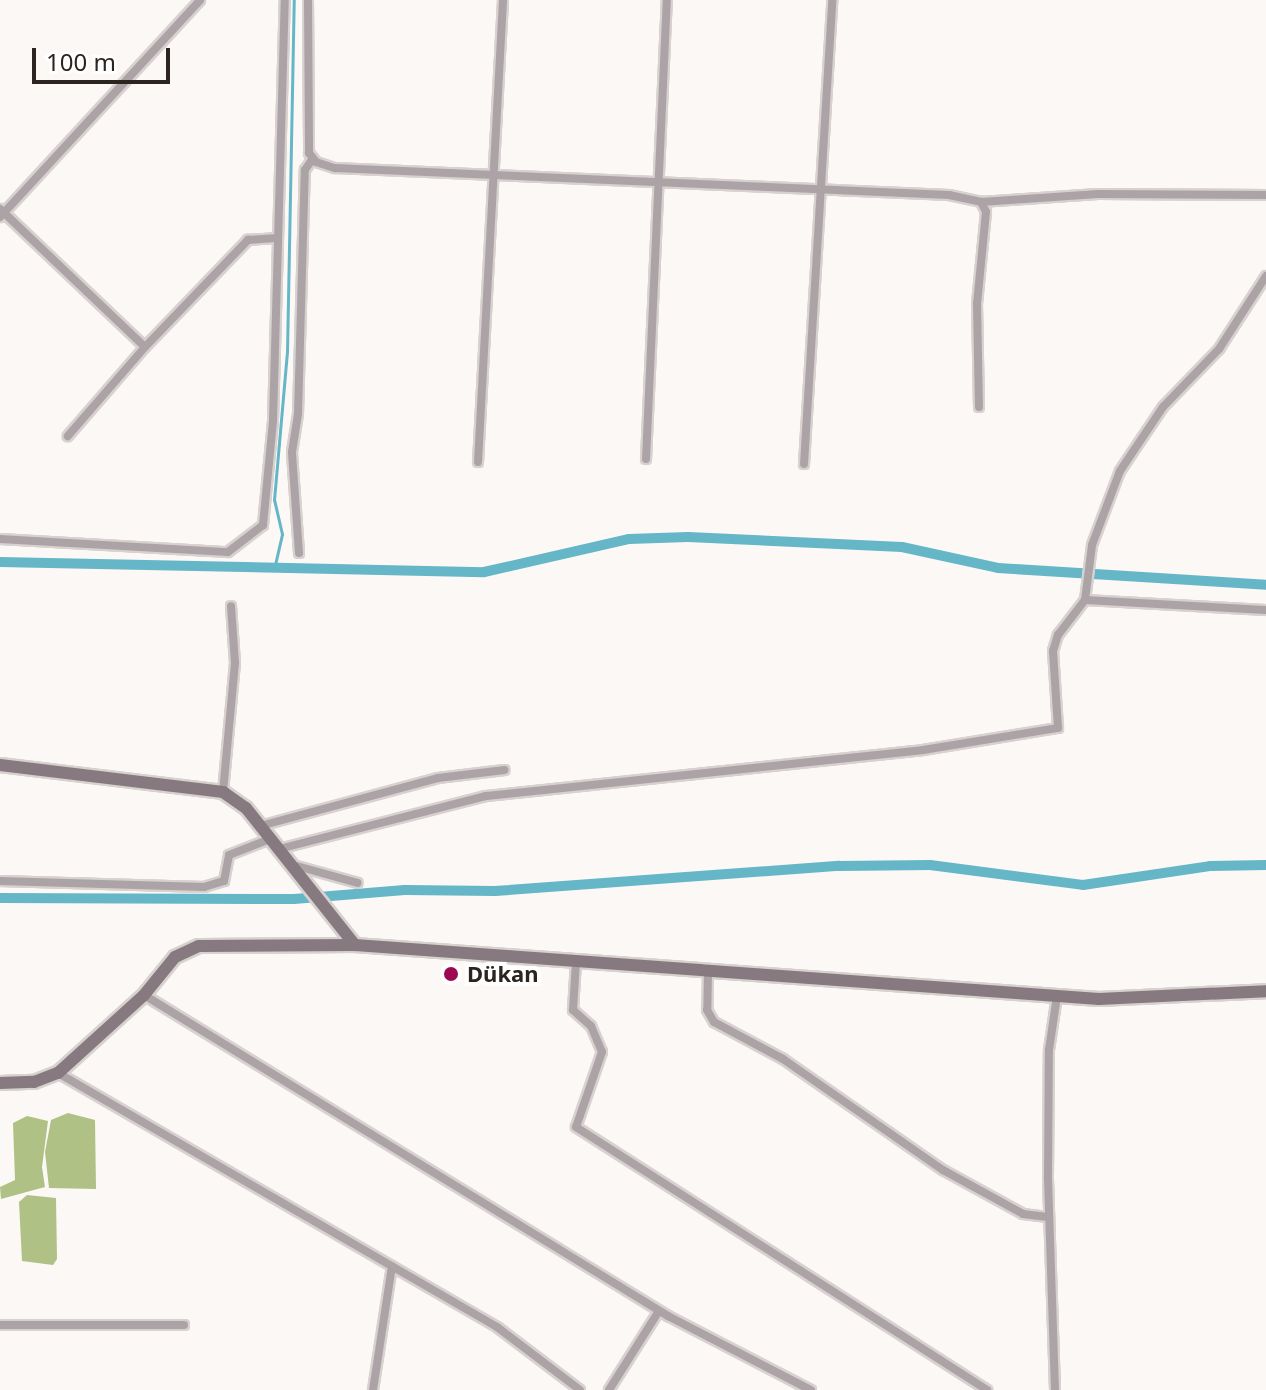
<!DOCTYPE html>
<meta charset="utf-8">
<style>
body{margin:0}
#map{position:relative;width:1266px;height:1390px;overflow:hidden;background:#fcf8f6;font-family:"Noto Sans",sans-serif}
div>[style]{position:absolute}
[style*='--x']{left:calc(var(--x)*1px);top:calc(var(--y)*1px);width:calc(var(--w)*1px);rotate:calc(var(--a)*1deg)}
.forest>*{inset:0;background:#b0c185}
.stream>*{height:3px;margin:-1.5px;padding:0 1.5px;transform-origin:1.5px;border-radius:1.5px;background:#65b6c7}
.canal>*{height:10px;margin:-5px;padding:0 5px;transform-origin:5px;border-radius:5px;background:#65b6c7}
.roads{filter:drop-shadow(2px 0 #d7d2cf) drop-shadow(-2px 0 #d7d2cf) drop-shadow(0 2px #d7d2cf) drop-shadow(0 -2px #d7d2cf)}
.street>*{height:8px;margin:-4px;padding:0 4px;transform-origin:4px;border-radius:4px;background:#aca3a7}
.secondary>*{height:12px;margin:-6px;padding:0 6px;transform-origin:6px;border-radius:6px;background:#867a80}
.dots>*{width:22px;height:22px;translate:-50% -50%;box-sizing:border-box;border:4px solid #fff;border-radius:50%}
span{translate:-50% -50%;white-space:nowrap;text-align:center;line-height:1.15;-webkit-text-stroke:8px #fff;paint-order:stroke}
.poi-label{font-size:22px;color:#2c2420;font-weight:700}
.left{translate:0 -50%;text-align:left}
.scale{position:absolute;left:32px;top:48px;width:138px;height:36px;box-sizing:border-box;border:4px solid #2c2420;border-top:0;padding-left:10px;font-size:24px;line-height:28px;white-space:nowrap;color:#2c2420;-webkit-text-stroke:6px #fff;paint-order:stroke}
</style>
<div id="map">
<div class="forest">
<i style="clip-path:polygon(68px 1113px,95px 1120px,96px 1189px,49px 1188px,45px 1152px,51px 1120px)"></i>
<i style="clip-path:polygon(27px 1116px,48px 1121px,42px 1167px,45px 1187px,1px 1199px,0 1187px,15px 1180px,13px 1123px)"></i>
<i style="clip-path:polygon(27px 1195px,56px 1198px,57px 1259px,53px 1265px,22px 1261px,19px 1202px)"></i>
</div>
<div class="stream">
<i style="--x:274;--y:569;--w:36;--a:-77"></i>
<i style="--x:282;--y:534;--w:35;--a:-103"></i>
<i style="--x:274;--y:500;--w:149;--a:-85"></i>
<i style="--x:287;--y:352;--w:352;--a:-88.9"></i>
</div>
<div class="canal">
<i style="--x:0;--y:562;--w:484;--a:1.2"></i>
<i style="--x:484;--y:572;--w:149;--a:-12.8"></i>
<i style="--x:629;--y:539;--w:59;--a:-1.9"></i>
<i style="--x:688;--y:537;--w:214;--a:2.7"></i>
<i style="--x:902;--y:547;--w:98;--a:12.3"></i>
<i style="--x:998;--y:568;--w:269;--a:3.6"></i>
<i style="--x:0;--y:898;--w:294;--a:0.2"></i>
<i style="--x:294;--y:899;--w:111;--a:-4.6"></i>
<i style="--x:405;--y:890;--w:90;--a:0.6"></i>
<i style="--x:495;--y:891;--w:345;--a:-4.2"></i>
<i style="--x:839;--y:866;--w:91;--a:-0.6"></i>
<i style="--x:930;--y:865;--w:154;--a:7.4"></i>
<i style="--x:1083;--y:885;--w:128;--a:-8.5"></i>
<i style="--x:1210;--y:866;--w:56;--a:-1"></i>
</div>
<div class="roads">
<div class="street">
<i style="--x:308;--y:0;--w:153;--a:89.6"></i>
<i style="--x:309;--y:153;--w:11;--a:52"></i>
<i style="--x:316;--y:162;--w:20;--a:18"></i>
<i style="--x:335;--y:168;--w:615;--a:2.52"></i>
<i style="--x:949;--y:195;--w:33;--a:12"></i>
<i style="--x:981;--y:202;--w:11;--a:63"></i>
<i style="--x:986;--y:212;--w:92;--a:95.6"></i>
<i style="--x:977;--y:304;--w:103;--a:88.9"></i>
<i style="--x:981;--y:202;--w:117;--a:-3.9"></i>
<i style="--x:1098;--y:194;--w:168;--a:0.3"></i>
<i style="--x:0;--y:209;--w:200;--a:43.6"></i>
<i style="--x:145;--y:347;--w:118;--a:130.9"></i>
<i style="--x:0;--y:217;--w:295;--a:-47.3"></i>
<i style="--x:145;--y:347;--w:149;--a:-46.1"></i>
<i style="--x:248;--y:240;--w:30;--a:-4"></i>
<i style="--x:646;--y:459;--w:459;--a:-87.4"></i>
<i style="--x:478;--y:462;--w:463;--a:-86.9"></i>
<i style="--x:804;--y:464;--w:465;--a:-86.5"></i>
<i style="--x:0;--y:539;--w:228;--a:3.3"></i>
<i style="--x:228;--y:552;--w:44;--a:-37.6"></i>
<i style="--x:263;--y:525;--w:104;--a:-84.5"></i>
<i style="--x:273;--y:421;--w:421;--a:-88.4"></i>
<i style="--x:299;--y:553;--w:101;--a:-94"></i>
<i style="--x:292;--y:452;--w:38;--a:-81"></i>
<i style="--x:298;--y:414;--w:244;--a:-88.4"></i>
<i style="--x:305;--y:170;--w:14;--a:-56"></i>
<i style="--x:1085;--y:600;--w:181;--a:3.2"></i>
<i style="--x:223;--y:792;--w:130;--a:-84.7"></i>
<i style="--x:235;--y:663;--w:57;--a:-94"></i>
<i style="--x:260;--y:826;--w:184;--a:-15.1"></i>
<i style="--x:438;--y:778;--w:67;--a:-6.8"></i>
<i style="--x:279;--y:849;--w:214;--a:-14.4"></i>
<i style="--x:486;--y:796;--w:439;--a:-6"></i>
<i style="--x:923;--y:750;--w:137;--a:-9.3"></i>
<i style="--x:1058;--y:728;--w:77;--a:-93.7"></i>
<i style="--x:1053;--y:651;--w:17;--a:-73"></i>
<i style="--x:1058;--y:635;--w:44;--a:-52.4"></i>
<i style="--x:1085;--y:600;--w:55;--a:-82.7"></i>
<i style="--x:1092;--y:545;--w:79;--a:-69.3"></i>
<i style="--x:1120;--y:471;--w:77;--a:-56.1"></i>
<i style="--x:1163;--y:407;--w:81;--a:-46"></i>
<i style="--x:1219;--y:349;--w:87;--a:-57.2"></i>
<i style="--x:293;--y:865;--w:67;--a:15.5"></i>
<i style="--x:0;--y:881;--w:204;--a:1.7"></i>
<i style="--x:204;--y:887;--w:21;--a:-17"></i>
<i style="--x:224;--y:881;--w:26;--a:-79"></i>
<i style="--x:229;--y:855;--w:44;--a:-21.3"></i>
<i style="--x:576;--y:962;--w:48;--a:93.6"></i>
<i style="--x:573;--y:1010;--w:24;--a:42"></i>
<i style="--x:591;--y:1026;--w:28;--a:67"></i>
<i style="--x:602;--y:1052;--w:79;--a:109.1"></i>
<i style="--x:576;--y:1127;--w:488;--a:32.6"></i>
<i style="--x:708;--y:971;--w:39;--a:91"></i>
<i style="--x:707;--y:1010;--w:14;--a:60"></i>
<i style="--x:714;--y:1022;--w:78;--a:28.2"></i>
<i style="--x:783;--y:1059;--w:195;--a:34.8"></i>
<i style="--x:943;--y:1170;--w:91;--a:28.8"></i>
<i style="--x:1023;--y:1214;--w:25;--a:7"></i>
<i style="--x:144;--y:995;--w:615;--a:31.49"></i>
<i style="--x:668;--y:1316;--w:161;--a:27.4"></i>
<i style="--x:58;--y:1073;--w:507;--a:30.05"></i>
<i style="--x:497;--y:1327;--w:104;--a:37.2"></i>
<i style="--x:0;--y:1325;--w:184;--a:0"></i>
<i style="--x:373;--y:1390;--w:125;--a:-81.3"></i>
<i style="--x:609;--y:1390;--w:93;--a:-57.7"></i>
<i style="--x:1055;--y:1390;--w:212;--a:-91.9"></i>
<i style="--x:1048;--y:1178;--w:128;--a:-89.6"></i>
<i style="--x:1049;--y:1050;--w:55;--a:-81.6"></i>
</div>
<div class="secondary">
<i style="--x:0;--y:765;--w:225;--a:6.9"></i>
<i style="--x:223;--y:792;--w:28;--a:35"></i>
<i style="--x:246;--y:808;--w:175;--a:51.5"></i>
<i style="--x:0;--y:1083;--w:34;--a:-2"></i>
<i style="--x:34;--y:1082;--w:26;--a:-21"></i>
<i style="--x:58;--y:1073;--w:116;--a:-42.2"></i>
<i style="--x:144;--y:995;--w:49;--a:-50.8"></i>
<i style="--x:175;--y:957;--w:26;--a:-25"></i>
<i style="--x:199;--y:946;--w:156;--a:-0.4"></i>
<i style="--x:355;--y:945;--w:746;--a:4.15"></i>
<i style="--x:1099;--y:999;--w:167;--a:-2.7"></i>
</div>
</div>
<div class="dots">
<i style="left:451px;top:974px;background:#9e0853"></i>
</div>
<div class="poi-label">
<span class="left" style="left:467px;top:974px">Dükan</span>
</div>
<div class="scale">100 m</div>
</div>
